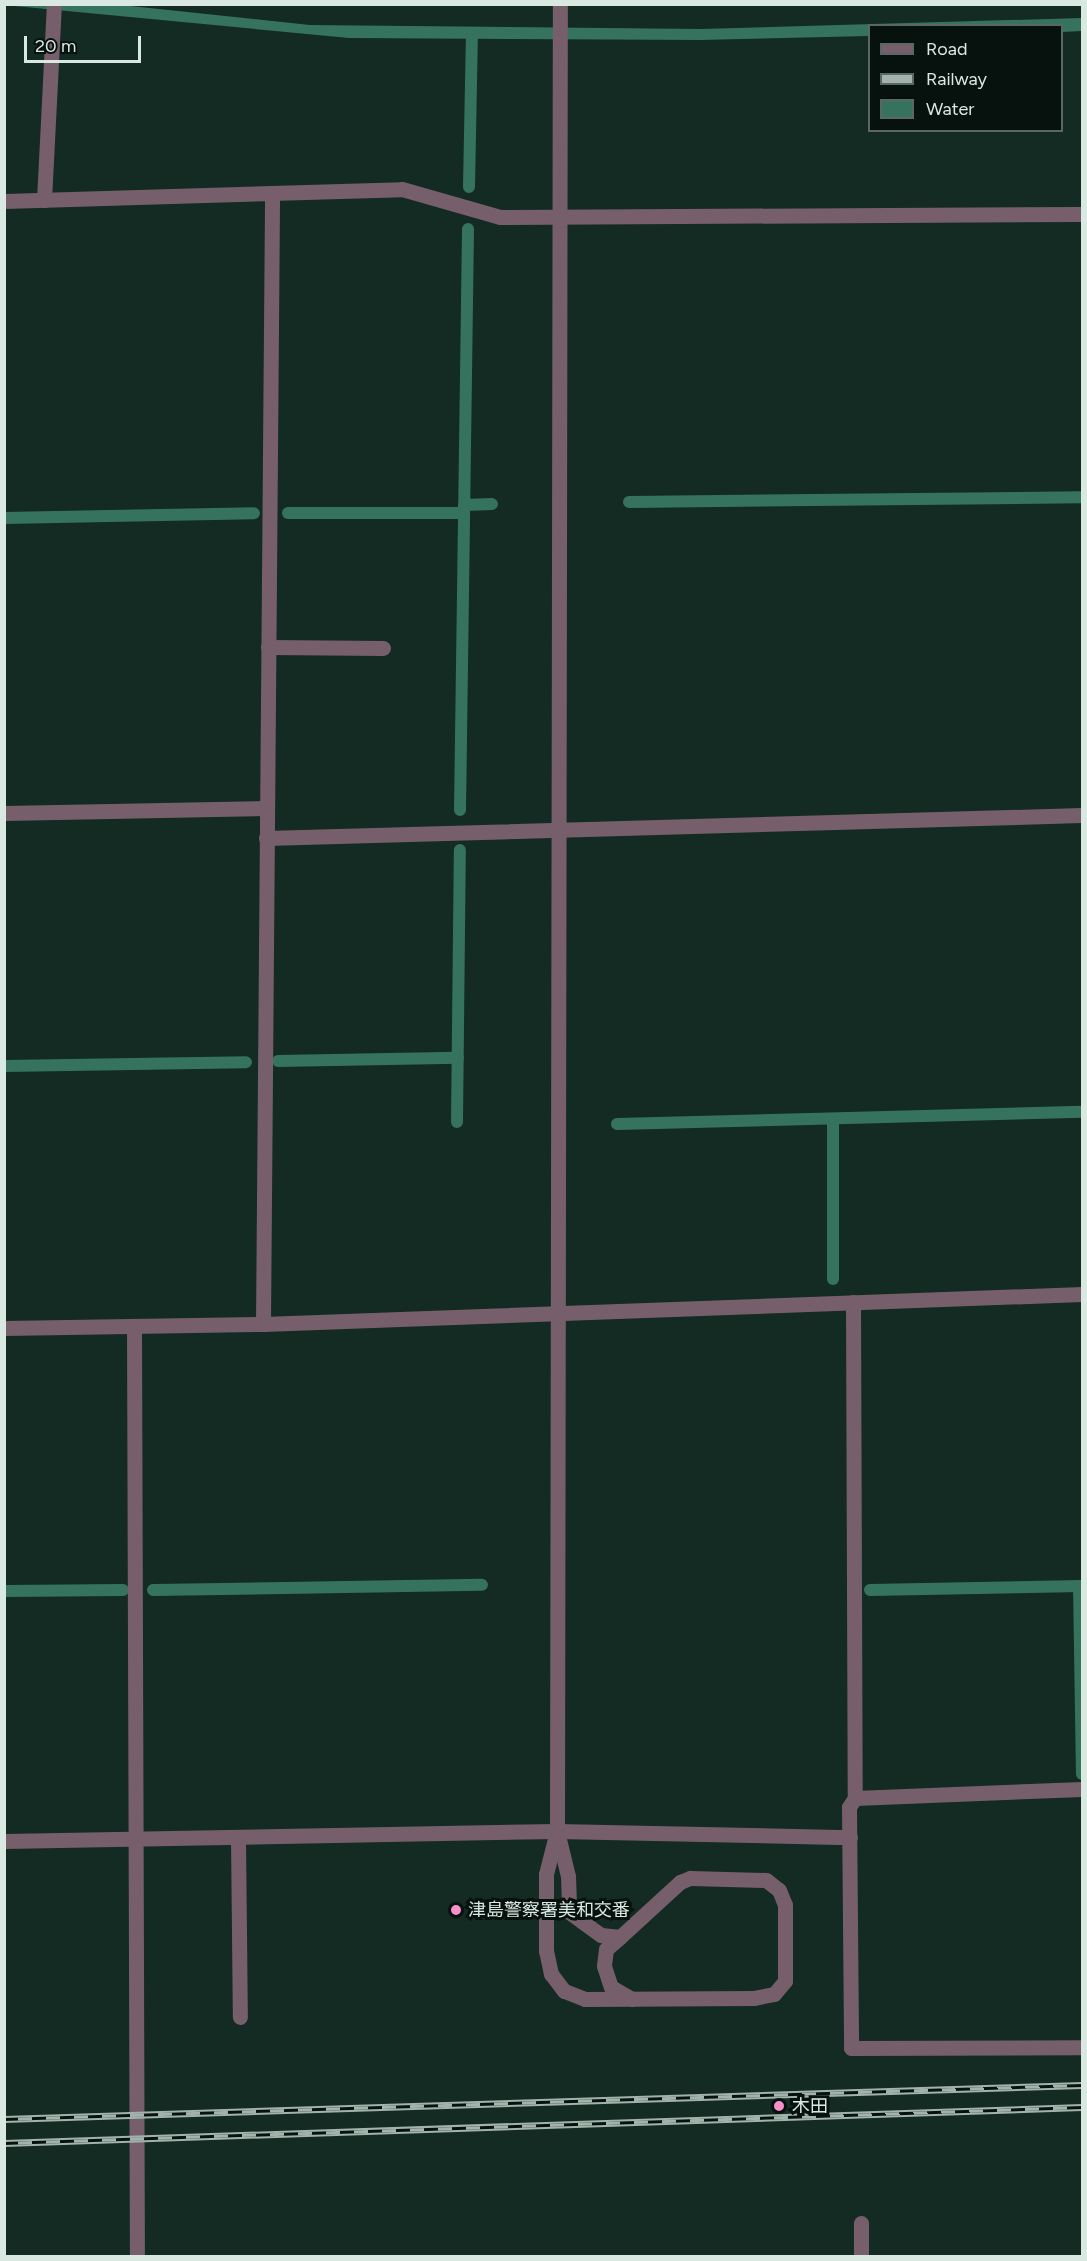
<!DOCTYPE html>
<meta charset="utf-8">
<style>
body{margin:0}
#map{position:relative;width:1087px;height:2261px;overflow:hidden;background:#132b22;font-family:Figtree,"Noto Sans JP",sans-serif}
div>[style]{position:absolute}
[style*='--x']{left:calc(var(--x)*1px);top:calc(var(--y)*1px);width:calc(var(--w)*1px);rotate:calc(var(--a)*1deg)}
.water>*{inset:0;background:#35735e}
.stream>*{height:12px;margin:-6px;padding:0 6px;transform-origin:6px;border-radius:6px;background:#35735e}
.service>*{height:15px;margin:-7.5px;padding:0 7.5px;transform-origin:7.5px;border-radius:7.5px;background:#765f6a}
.minor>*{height:15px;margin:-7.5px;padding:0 7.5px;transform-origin:7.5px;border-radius:7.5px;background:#765f6a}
.tertiary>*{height:15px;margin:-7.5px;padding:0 7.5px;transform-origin:7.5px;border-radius:7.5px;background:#765f6a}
.rail>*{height:7px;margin-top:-3.5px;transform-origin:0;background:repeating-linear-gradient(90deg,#07110d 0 14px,#a1b3ab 0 28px);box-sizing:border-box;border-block:2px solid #a1b3ab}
.dots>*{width:16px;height:16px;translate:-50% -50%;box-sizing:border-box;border:3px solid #07110d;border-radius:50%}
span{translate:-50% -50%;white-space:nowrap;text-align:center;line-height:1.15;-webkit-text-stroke:6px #07110d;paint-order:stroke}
.poi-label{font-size:18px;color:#d9e8e1}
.left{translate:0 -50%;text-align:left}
.frame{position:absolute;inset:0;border:6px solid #d9e8e1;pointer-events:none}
.legend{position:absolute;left:868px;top:24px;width:195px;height:108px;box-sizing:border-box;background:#07110d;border:2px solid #5b6762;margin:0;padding:8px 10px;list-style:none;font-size:18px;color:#d9e8e1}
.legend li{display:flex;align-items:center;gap:12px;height:30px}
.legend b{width:30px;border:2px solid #5b6762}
.scale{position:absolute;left:24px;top:36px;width:117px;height:27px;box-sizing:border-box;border:3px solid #d9e8e1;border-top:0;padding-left:8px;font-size:18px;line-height:21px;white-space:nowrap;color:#d9e8e1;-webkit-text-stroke:4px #07110d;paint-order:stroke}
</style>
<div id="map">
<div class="water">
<i style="clip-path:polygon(4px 5px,121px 5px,310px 25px,700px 29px,1082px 18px,1082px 31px,1062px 32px,1062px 26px,870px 26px,869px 36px,700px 40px,349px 38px)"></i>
</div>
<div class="stream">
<i style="--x:469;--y:187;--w:154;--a:-88.9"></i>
<i style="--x:629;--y:502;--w:453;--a:-0.6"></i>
<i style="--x:464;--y:505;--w:28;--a:-2"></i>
<i style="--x:288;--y:513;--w:176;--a:0"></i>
<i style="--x:4;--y:518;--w:250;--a:-1.1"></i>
<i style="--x:460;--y:810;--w:581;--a:-89.21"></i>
<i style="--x:278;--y:1061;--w:180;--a:-1"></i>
<i style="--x:4;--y:1066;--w:242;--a:-0.9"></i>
<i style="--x:833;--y:1119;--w:160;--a:90"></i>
<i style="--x:457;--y:1122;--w:272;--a:-89.4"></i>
<i style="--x:617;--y:1124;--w:465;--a:-1.5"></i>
<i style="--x:1079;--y:1586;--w:188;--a:89.1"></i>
<i style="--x:153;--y:1590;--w:329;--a:-0.9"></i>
<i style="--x:870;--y:1590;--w:212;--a:-1.1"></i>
<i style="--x:4;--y:1591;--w:119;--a:-0.5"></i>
</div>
<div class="service">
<i style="--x:268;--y:647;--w:115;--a:0.5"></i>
<i style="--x:557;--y:1831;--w:46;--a:76.3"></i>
<i style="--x:568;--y:1876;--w:36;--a:88"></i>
<i style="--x:569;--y:1912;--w:39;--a:36"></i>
<i style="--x:601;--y:1935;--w:19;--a:6"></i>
<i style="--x:620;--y:1937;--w:81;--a:-42.5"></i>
<i style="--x:680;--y:1882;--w:11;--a:-22"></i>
<i style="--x:690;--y:1878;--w:76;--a:1.5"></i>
<i style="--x:766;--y:1880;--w:16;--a:38"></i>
<i style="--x:779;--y:1890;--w:16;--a:68"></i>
<i style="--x:785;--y:1905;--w:76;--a:90"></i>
<i style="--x:785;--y:1981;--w:17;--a:130"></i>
<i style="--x:774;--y:1994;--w:20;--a:169"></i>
<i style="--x:754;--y:1998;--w:169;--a:179.7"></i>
<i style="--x:585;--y:1999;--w:22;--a:-159"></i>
<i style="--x:564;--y:1991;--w:21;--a:-127"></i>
<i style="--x:551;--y:1974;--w:24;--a:-102"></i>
<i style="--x:546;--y:1951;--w:77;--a:-90"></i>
<i style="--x:546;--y:1874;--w:44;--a:-75.7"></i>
<i style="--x:238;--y:1838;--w:179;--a:89.4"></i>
<i style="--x:620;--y:1937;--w:18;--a:139"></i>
<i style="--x:606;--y:1949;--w:17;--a:97"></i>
<i style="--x:604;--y:1966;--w:22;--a:72"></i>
<i style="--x:611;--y:1987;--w:24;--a:30"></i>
</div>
<div class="minor">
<i style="--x:44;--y:200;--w:196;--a:-87.1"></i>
<i style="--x:4;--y:201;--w:398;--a:-1.7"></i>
<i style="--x:402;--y:189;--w:102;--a:15.9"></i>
<i style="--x:500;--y:217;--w:582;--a:-0.3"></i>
<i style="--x:4;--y:813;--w:262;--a:-1.1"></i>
<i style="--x:266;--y:838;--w:816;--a:-1.61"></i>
<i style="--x:853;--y:1302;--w:496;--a:89.8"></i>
<i style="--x:855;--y:1798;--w:11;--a:124"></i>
<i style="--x:849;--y:1807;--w:241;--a:89.5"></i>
<i style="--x:851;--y:2048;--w:231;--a:-0.2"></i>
<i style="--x:263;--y:1324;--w:1131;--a:-89.54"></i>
<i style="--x:134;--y:1326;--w:930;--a:89.82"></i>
<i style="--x:4;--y:1328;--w:259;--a:-0.9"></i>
<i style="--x:263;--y:1324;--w:820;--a:-2.1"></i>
<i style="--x:855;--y:1798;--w:227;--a:-2.3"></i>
<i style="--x:4;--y:1841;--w:553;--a:-1.04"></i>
<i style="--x:557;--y:1831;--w:293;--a:1.2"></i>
<i style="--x:861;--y:2256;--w:33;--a:-90"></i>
</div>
<div class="tertiary">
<i style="--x:557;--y:1831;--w:1827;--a:-89.91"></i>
</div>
<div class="rail">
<i style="--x:4;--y:2119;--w:1079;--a:-1.81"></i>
<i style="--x:4;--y:2143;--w:1079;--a:-1.91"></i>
</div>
<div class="dots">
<i style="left:456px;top:1910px;background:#f98fc9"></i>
<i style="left:779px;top:2106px;background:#f98fc9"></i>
</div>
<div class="poi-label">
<span class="left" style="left:468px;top:1910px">津島警察署美和交番</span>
<span class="left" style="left:792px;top:2106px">木田</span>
</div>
<div class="frame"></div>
<ul class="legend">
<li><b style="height:8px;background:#765f6a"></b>Road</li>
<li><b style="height:8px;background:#a1b3ab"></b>Railway</li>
<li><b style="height:16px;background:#35735e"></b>Water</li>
</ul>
<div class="scale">20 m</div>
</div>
